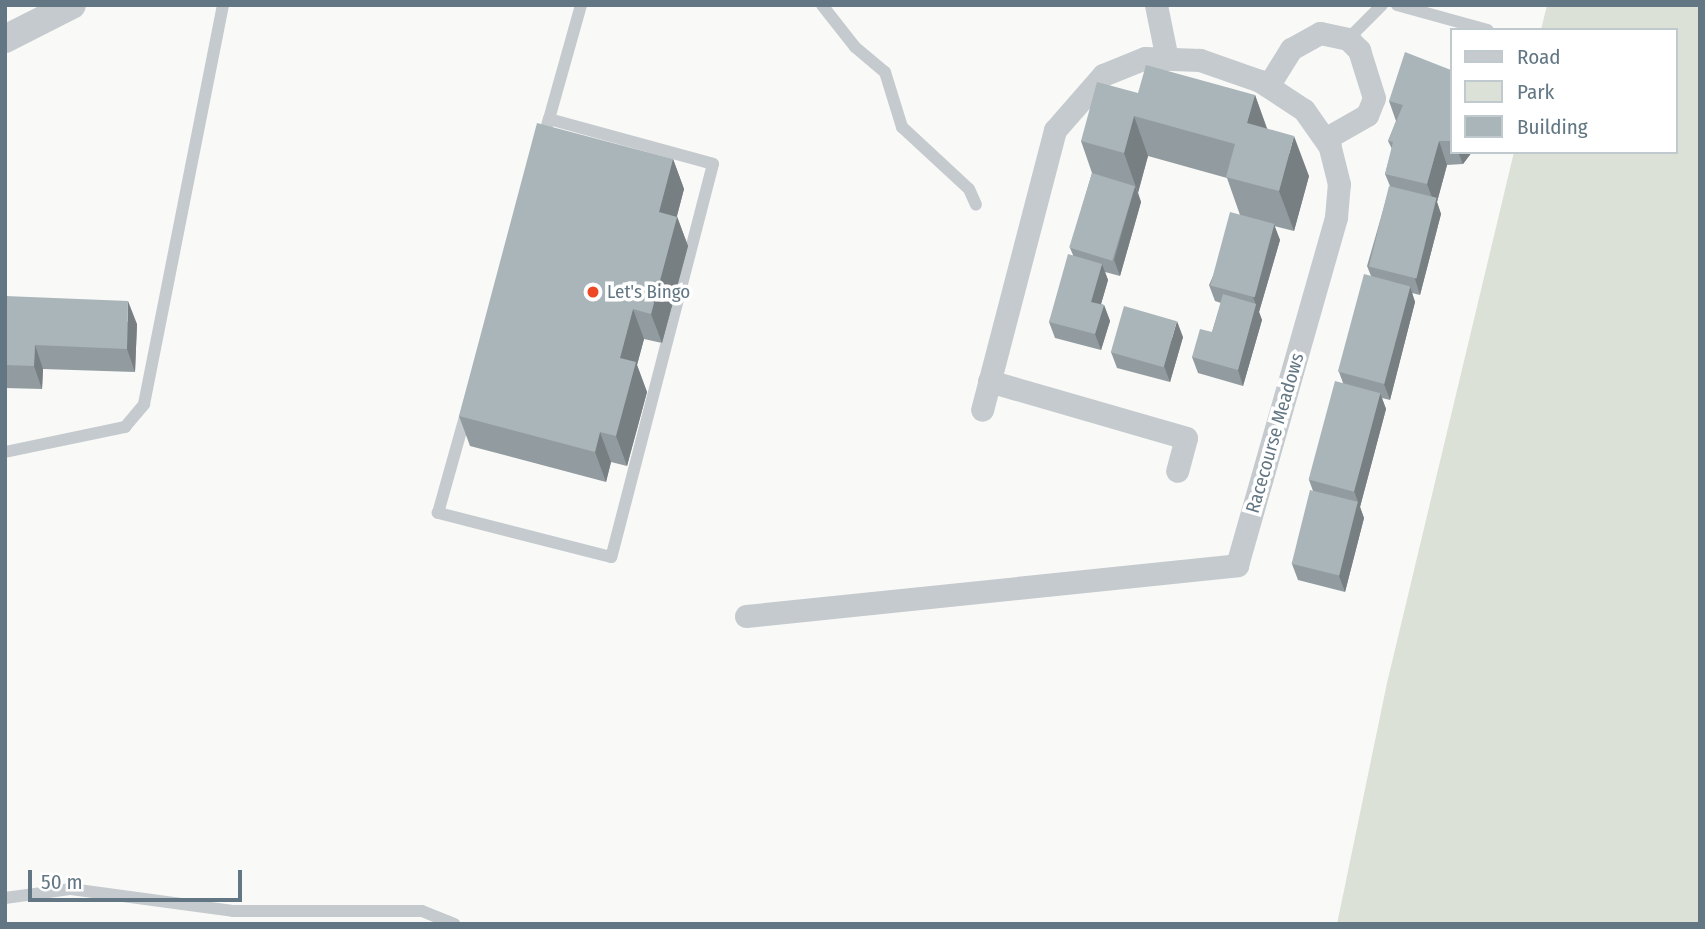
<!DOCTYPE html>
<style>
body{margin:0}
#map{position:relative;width:1705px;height:929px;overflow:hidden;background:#f9f9f7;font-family:"Fira Sans Condensed",sans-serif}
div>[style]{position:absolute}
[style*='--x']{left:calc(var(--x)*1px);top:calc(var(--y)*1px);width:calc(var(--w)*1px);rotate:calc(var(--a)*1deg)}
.green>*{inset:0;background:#dbe1d7}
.service>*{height:12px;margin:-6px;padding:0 6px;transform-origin:6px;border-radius:6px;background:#c4cacd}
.minor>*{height:23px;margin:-11.5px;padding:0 11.5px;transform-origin:11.5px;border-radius:11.5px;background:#c4cacd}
.tertiary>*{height:28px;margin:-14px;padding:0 14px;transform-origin:14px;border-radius:14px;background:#c4cacd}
.wall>*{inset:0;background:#929ca0}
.shaded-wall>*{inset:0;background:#777f82}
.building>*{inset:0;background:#aab5ba;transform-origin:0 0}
.dots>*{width:19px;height:19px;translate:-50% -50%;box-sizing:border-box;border:4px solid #fff;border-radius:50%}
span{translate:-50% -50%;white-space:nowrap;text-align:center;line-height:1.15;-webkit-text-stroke:7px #fff;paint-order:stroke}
.poi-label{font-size:19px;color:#627783}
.left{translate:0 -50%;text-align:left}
.street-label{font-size:19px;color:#627783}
.frame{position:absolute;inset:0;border:7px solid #627783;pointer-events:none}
.legend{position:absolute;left:1450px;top:28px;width:228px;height:126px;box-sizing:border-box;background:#fff;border:2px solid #c0c9cd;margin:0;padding:9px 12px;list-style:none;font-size:21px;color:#627783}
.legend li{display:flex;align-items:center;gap:14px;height:35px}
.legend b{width:35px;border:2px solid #c0c9cd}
.scale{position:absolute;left:28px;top:870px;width:214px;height:32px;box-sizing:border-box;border:4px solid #627783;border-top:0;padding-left:9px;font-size:21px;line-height:24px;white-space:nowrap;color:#627783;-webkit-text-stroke:5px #fff;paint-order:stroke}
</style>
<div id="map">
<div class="green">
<i style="clip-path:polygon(1547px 5px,1700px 5px,1700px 924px,1337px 924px,1387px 683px,1514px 152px,1675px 152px,1675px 30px,1541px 30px)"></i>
</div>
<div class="service">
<i style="--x:822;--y:5;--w:53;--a:51.8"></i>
<i style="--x:855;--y:47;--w:39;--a:40"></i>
<i style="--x:885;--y:72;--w:58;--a:72.8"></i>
<i style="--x:902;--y:127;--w:91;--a:42.8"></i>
<i style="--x:969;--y:189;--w:17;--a:66"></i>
<i style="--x:1397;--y:5;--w:94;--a:15.4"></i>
<i style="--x:1348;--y:39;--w:48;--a:-45"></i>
<i style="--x:549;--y:119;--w:170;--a:15.3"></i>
<i style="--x:713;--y:164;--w:406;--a:104.5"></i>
<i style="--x:611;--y:557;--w:179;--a:-165.7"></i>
<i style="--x:438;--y:513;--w:409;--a:-74.3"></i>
<i style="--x:549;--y:119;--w:118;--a:-74.3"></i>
<i style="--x:5;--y:452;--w:123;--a:-11.8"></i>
<i style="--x:125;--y:427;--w:30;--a:-50"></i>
<i style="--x:144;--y:404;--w:407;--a:-78.8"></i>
<i style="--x:5;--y:898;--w:67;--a:-7.8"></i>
<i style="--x:71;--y:889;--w:163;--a:7.7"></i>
<i style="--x:233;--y:911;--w:189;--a:0"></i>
<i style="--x:422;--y:911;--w:35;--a:22"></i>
</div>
<div class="minor">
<i style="--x:1156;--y:5;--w:55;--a:78.5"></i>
<i style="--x:1268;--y:86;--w:44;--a:-58.1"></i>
<i style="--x:1291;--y:49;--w:33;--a:-29"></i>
<i style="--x:1320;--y:33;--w:29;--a:12"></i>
<i style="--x:1348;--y:39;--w:16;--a:45"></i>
<i style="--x:1359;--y:50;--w:50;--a:72.6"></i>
<i style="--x:1374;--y:98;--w:18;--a:112"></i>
<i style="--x:1367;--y:115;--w:48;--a:150.3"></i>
<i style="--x:989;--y:381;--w:205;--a:16.1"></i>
<i style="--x:1186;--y:438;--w:34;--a:105"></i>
<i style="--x:746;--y:616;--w:494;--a:-5.9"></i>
<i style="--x:1237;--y:565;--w:362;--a:-74.1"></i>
<i style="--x:1336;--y:217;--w:33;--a:-85"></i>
<i style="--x:1339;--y:184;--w:38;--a:-104"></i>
<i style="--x:1330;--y:147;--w:45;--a:-125.1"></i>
<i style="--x:1304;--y:110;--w:53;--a:-146.6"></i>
<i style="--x:1260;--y:81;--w:64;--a:-160.7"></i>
<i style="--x:1200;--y:60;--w:55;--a:-177.9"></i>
<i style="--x:1145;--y:58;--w:45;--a:158"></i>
<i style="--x:1103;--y:75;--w:73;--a:131.1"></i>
<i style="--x:1055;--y:130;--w:289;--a:104.6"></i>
</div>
<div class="tertiary">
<i style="--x:5;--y:39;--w:75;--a:-26.9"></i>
</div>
<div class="wall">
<i style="clip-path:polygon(1451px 70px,1451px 152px,1472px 152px,1463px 164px,1447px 165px,1437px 202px,1441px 214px,1420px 295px,1412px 293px,1415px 302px,1390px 400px,1382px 398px,1386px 409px,1360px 507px,1364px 518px,1345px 592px,1298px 580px,1292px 564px,1313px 491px,1309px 480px,1343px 383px,1339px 372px,1371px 276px,1367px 266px,1390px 186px,1385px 174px,1392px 149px,1388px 141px,1396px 121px,1389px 101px)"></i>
<i style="clip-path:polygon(1138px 93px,1255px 95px,1267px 128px,1309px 176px,1294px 231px,1274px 226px,1280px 240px,1259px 312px,1262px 320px,1243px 386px,1198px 373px,1192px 357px,1212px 332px,1221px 303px,1215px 301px,1209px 285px,1240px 215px,1227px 178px,1148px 156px,1138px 192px,1141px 202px,1120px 276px,1105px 272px,1108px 280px,1101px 304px,1104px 305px,1110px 321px,1101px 350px,1055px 338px,1049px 322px,1073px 255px,1070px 248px,1092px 173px,1081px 141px)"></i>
<i style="clip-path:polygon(673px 159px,684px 189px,677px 216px,688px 246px,662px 343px,644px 339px,637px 365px,647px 392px,627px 466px,611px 462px,606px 482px,470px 446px,459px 416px)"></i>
<i style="clip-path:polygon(5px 296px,137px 324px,135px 372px,43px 369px,42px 389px,5px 388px)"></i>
<i style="clip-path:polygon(1183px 337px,1170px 382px,1117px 368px,1111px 352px)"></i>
</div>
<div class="shaded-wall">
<i style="clip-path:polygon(1255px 95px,1269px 135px,1247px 123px)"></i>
<i style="clip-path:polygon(1134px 116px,1148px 156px,1138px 193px,1124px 153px)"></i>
<i style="clip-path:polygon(1294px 136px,1309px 176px,1294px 231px,1279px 191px)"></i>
<i style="clip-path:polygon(1439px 141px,1447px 165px,1437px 202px,1441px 214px,1420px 295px,1415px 279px,1434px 203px,1427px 184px)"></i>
<i style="clip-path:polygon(1458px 152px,1472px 152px,1463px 164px)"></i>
<i style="clip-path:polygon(673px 159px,684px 189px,670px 242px,659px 212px)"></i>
<i style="clip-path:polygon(1135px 186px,1141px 202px,1120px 276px,1114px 260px)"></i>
<i style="clip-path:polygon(677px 217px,688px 246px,662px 343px,651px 314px)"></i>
<i style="clip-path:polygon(1274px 224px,1280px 240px,1259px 312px,1262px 320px,1243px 386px,1238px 370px,1256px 305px,1253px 297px)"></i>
<i style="clip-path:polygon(1102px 264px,1108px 280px,1097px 318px,1091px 302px)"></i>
<i style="clip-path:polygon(1410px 286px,1415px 302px,1390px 400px,1384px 384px)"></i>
<i style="clip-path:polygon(128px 301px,137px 324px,135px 372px,127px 349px)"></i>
<i style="clip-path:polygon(1104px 305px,1110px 321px,1101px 350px,1095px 334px)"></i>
<i style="clip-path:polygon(633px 309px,644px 339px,637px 365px,647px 392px,627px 466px,616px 436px,620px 358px)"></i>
<i style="clip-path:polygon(1177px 321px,1183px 337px,1170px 382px,1164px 366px)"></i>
<i style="clip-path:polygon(35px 345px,43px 369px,42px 389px,34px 366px)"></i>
<i style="clip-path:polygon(1380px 393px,1386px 409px,1360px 507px,1364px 518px,1345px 592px,1339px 576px,1358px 502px,1354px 491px)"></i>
<i style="clip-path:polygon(600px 432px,611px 462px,606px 482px,595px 452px)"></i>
</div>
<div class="building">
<i style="clip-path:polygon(1405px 52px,1451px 70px,1451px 141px,1439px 141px,1427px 184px,1385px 174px,1393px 142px,1388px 141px,1403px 105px,1389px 101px)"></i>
<i style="clip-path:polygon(1146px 65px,1255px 95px,1247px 123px,1294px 136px,1279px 191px,1226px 177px,1235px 144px,1134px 116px,1124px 153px,1081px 141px,1097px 82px,1138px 93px)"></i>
<i style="clip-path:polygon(537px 123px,673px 159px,659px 212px,677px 217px,651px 314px,633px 309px,620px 358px,636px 362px,616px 436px,600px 432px,595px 452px,459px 416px)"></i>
<i style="left:1092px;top:173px;width:45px;height:78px;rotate:17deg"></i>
<i style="left:1389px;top:186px;width:49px;height:83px;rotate:14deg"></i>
<i style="left:1230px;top:212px;width:46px;height:76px;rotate:15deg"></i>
<i style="clip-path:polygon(1068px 254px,1102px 264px,1091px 302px,1104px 305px,1095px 334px,1049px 322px)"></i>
<i style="left:1364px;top:274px;width:48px;height:101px;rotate:15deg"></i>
<i style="clip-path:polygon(1223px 294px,1256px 304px,1238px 370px,1192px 357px,1200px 329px,1212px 332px)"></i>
<i style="clip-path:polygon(5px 296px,128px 301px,127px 349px,35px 345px,34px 366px,5px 365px)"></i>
<i style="left:1124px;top:306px;width:55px;height:48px;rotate:16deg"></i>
<i style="left:1335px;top:381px;width:47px;height:102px;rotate:15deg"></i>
<i style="left:1310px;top:490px;width:49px;height:76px;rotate:14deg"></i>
</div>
<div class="dots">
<i style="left:593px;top:292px;background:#ed4723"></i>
</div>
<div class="poi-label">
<span class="left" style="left:607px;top:292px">Let's Bingo</span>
</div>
<div class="street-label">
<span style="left:1275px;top:433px;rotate:-74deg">Racecourse Meadows</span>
</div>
<div class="frame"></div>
<ul class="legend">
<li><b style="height:9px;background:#c4cacd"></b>Road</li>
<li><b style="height:19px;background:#dbe1d7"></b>Park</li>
<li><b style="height:19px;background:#aab5ba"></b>Building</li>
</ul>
<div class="scale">50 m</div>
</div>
